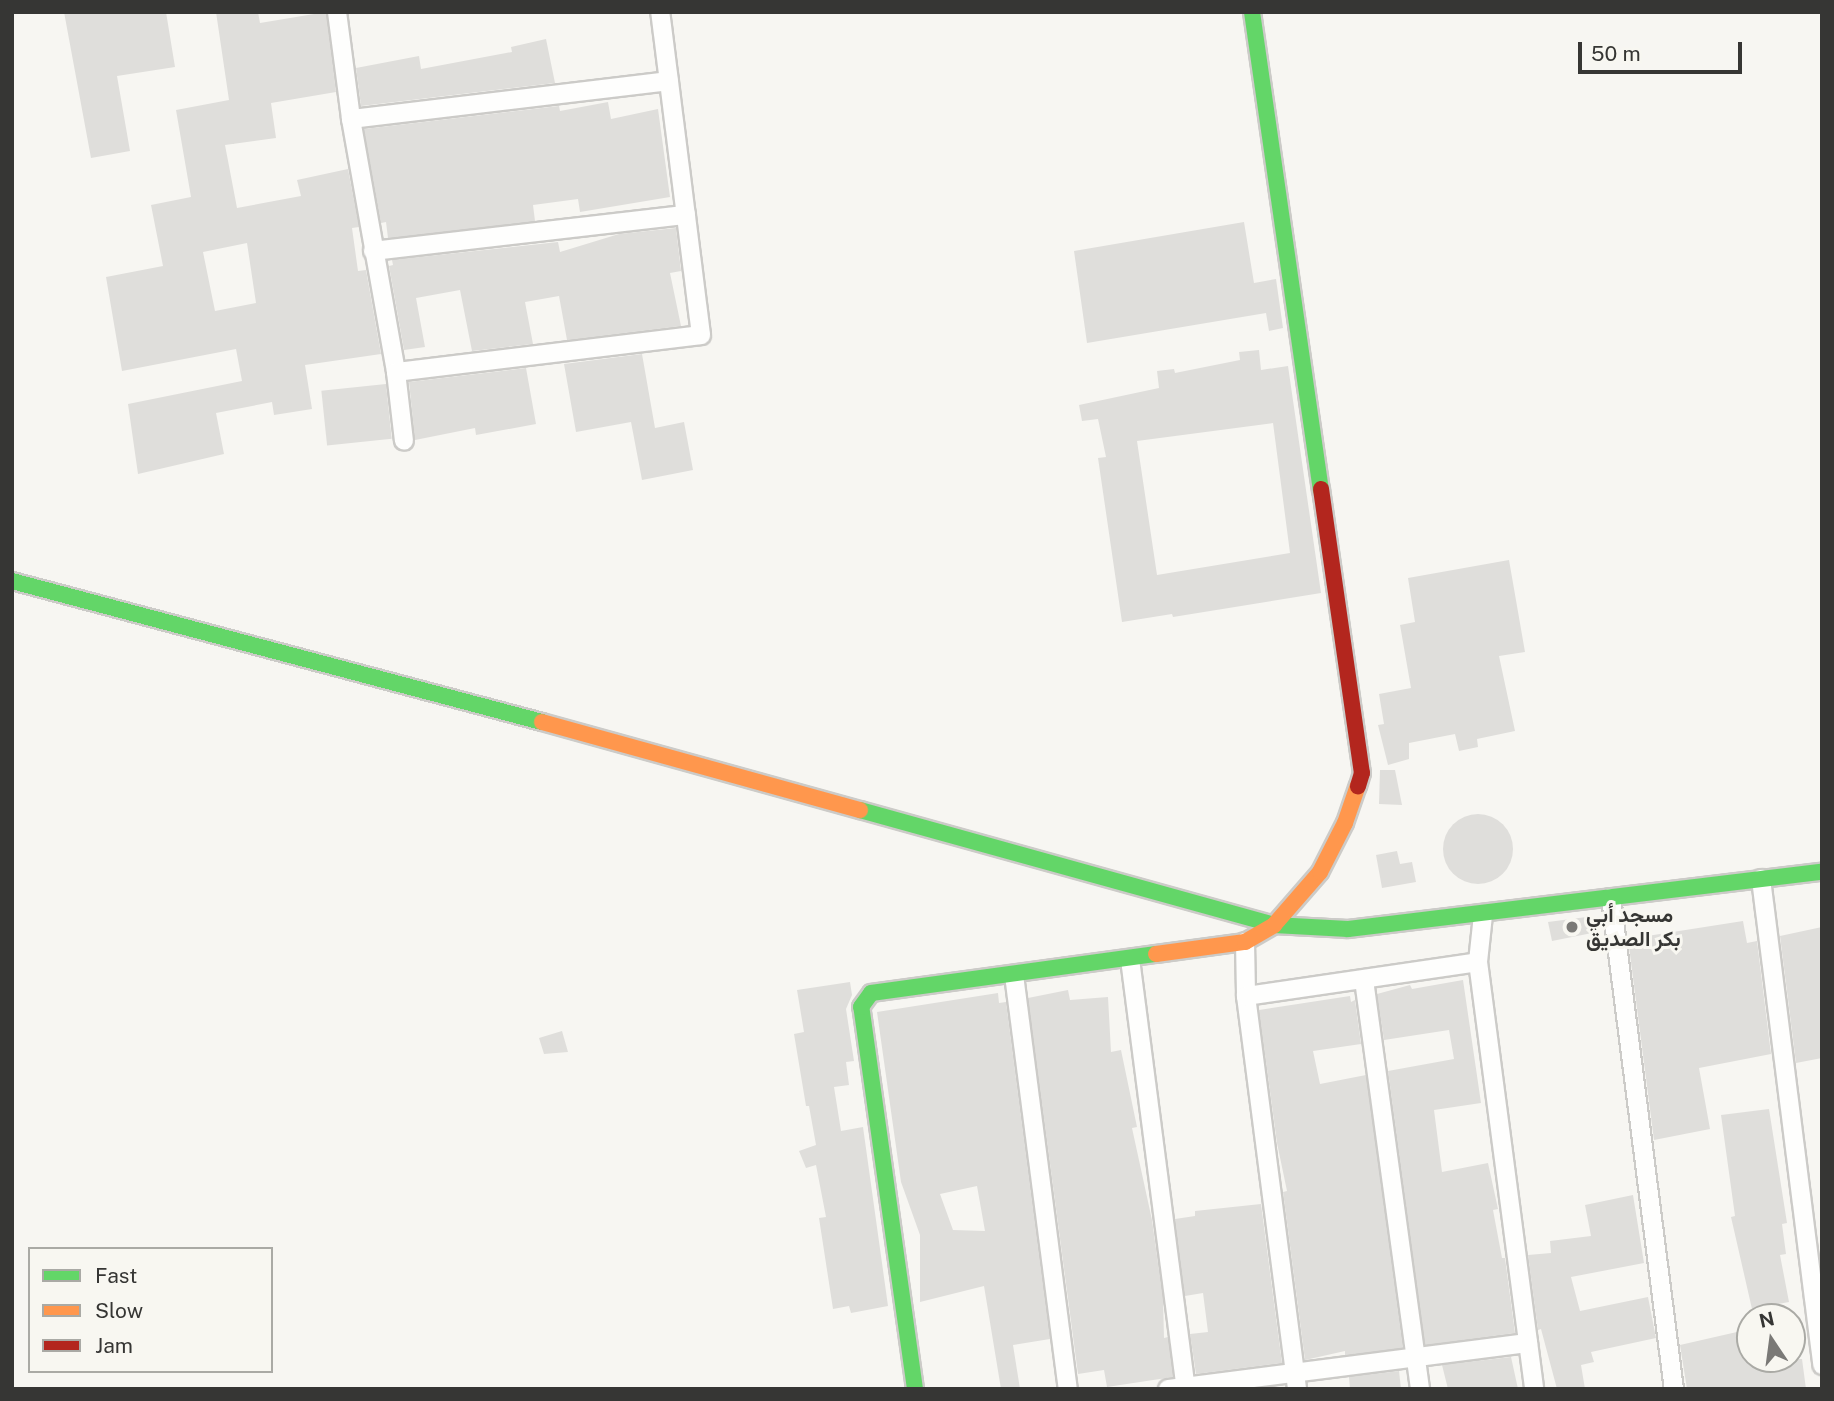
<!DOCTYPE html>
<meta charset="utf-8">
<style>
body{margin:0}
#map{position:relative;width:1834px;height:1401px;overflow:hidden;background:#f7f6f2;font-family:"Public Sans",Vazirmatn,sans-serif}
div>[style]{position:absolute}
[style*='--x']{left:calc(var(--x)*1px);top:calc(var(--y)*1px);width:calc(var(--w)*1px);rotate:calc(var(--a)*1deg)}
.building>*{inset:0;background:#dfdedb;transform-origin:0 0}
.round{border-radius:50%}
.roads{filter:drop-shadow(2px 0 #cccbc8) drop-shadow(-2px 0 #cccbc8) drop-shadow(0 2px #cccbc8) drop-shadow(0 -2px #cccbc8)}
.street>*{height:18px;margin:-9px;padding:0 9px;transform-origin:9px;border-radius:9px;background:#fefefd}
.fast>*{height:16px;margin:-8px;padding:0 8px;transform-origin:8px;border-radius:8px;background:#63d668}
.slow>*{height:16px;margin:-8px;padding:0 8px;transform-origin:8px;border-radius:8px;background:#ff974d}
.jam>*{height:16px;margin:-8px;padding:0 8px;transform-origin:8px;border-radius:8px;background:#b3261e}
.dots>*{width:19px;height:19px;translate:-50% -50%;box-sizing:border-box;border:4px solid #f8f7f1;border-radius:50%}
span{translate:-50% -50%;white-space:nowrap;text-align:center;line-height:1.15;-webkit-text-stroke:6px #f8f7f1;paint-order:stroke}
.poi-label{font-size:21px;color:#363634;font-weight:700}
.left{translate:0 -50%;text-align:left}
.frame{position:absolute;inset:0;border:14px solid #363634;pointer-events:none}
.legend{position:absolute;left:28px;top:1247px;width:245px;height:126px;box-sizing:border-box;background:#f8f7f1;border:2px solid #aaaaa5;margin:0;padding:9px 12px;list-style:none;font-size:21px;color:#363634}
.legend li{display:flex;align-items:center;gap:14px;height:35px}
.legend b{width:35px;border:2px solid #aaaaa5}
.north{position:absolute;left:1736px;top:1303px;width:70px;height:70px;box-sizing:border-box;background:#f8f7f1;border:2px solid #aaaaa5;border-radius:50%;rotate:347deg;font-size:19px;font-weight:700;line-height:28px;text-align:center;color:#363634}
.north::after{content:'';display:block;margin:auto;width:24px;height:32px;background:#7a7976;clip-path:polygon(50% 0,100% 100%,50% 72%,0 100%)}
.scale{position:absolute;left:1578px;top:42px;width:164px;height:32px;box-sizing:border-box;border:4px solid #363634;border-top:0;padding-left:9px;font-size:21px;line-height:24px;white-space:nowrap;color:#363634;-webkit-text-stroke:5px #f8f7f1;paint-order:stroke}
</style>
<div id="map">
<div class="building">
<i style="clip-path:polygon(64px 12px,166px 12px,175px 67px,117px 76px,130px 151px,91px 158px)"></i>
<i style="clip-path:polygon(evenodd,216px 12px,258px 12px,260px 23px,326px 12px,336px 92px,271px 103px,276px 138px,225px 145px,237px 208px,301px 196px,297px 180px,348px 169px,359px 227px,352px 228px,358px 271px,366px 270px,381px 354px,305px 365px,312px 409px,274px 415px,272px 402px,216px 413px,224px 454px,138px 474px,128px 404px,242px 381px,236px 349px,122px 371px,106px 277px,163px 266px,151px 205px,191px 197px,176px 110px,229px 100px,216px 12px,247px 243px,256px 303px,215px 311px,203px 252px,247px 243px)"></i>
<i style="clip-path:polygon(546px 39px,555px 83px,361px 106px,356px 68px,419px 56px,421px 69px,512px 52px,511px 47px)"></i>
<i style="clip-path:polygon(608px 102px,611px 119px,658px 109px,670px 197px,580px 212px,578px 199px,533px 205px,535px 221px,388px 238px,386px 222px,381px 223px,364px 129px,559px 106px,560px 111px)"></i>
<i style="clip-path:polygon(1244px 222px,1254px 283px,1276px 279px,1283px 328px,1269px 331px,1266px 313px,1087px 343px,1074px 251px)"></i>
<i style="clip-path:polygon(676px 228px,681px 271px,670px 273px,681px 326px,567px 340px,559px 296px,525px 302px,533px 344px,472px 351px,460px 290px,416px 298px,425px 347px,404px 350px,389px 266px,393px 265px,392px 260px,558px 242px,560px 252px,619px 234px)"></i>
<i style="clip-path:polygon(evenodd,1259px 350px,1261px 370px,1288px 366px,1321px 593px,1173px 617px,1172px 614px,1122px 622px,1098px 458px,1106px 457px,1098px 419px,1082px 421px,1079px 405px,1159px 388px,1157px 371px,1174px 369px,1175px 373px,1240px 360px,1239px 352px,1259px 350px,1273px 423px,1290px 553px,1157px 575px,1137px 441px,1273px 423px)"></i>
<i style="clip-path:polygon(642px 354px,655px 428px,684px 422px,693px 470px,642px 480px,631px 422px,576px 432px,564px 364px)"></i>
<i style="clip-path:polygon(526px 368px,536px 424px,476px 435px,475px 428px,415px 440px,409px 382px)"></i>
<i style="left:386px;top:384px;width:55px;height:65px;rotate:84deg"></i>
<i style="clip-path:polygon(1509px 560px,1525px 652px,1499px 656px,1515px 731px,1477px 739px,1478px 747px,1459px 751px,1455px 734px,1409px 743px,1409px 759px,1388px 765px,1378px 725px,1384px 724px,1379px 694px,1411px 688px,1400px 625px,1415px 622px,1408px 578px)"></i>
<i style="clip-path:polygon(1380px 770px,1395px 770px,1402px 805px,1379px 804px)"></i>
<i class="round" style="left:1443px;top:814px;width:70px;height:70px"></i>
<i style="clip-path:polygon(1397px 851px,1400px 864px,1412px 862px,1416px 882px,1382px 888px,1376px 855px)"></i>
<i style="clip-path:polygon(1594px 916px,1597px 932px,1552px 941px,1548px 922px)"></i>
<i style="clip-path:polygon(1743px 921px,1747px 943px,1757px 941px,1771px 1054px,1699px 1068px,1710px 1129px,1654px 1140px,1628px 939px)"></i>
<i style="clip-path:polygon(1822px 927px,1822px 1058px,1796px 1063px,1780px 936px)"></i>
<i style="clip-path:polygon(1463px 980px,1481px 1103px,1434px 1110px,1442px 1172px,1488px 1163px,1498px 1209px,1493px 1210px,1502px 1258px,1505px 1258px,1515px 1333px,1425px 1345px,1388px 1071px,1454px 1059px,1449px 1030px,1384px 1040px,1377px 994px,1410px 985px,1412px 989px)"></i>
<i style="clip-path:polygon(850px 982px,852px 995px,846px 1009px,854px 1061px,846px 1062px,849px 1085px,834px 1087px,841px 1131px,863px 1127px,888px 1306px,851px 1313px,849px 1306px,833px 1309px,819px 1218px,826px 1217px,816px 1165px,806px 1168px,799px 1151px,816px 1145px,809px 1106px,806px 1106px,794px 1034px,804px 1032px,797px 990px)"></i>
<i style="clip-path:polygon(1068px 990px,1070px 1000px,1108px 997px,1111px 1052px,1121px 1050px,1137px 1127px,1132px 1128px,1152px 1220px,1163px 1299px,1164px 1338px,1168px 1337px,1173px 1377px,1107px 1387px,1104px 1370px,1078px 1374px,1028px 998px)"></i>
<i style="clip-path:polygon(evenodd,998px 993px,999px 1003px,1006px 1002px,1050px 1339px,1013px 1345px,1020px 1389px,1001px 1389px,984px 1286px,920px 1302px,920px 1235px,901px 1182px,877px 1012px,998px 993px,977px 1186px,985px 1231px,953px 1230px,940px 1194px,977px 1186px)"></i>
<i style="clip-path:polygon(1350px 996px,1351px 1002px,1355px 1000px,1361px 1044px,1313px 1051px,1320px 1084px,1366px 1075px,1403px 1348px,1345px 1355px,1345px 1351px,1305px 1360px,1283px 1192px,1287px 1191px,1277px 1143px,1259px 1010px)"></i>
<i style="clip-path:polygon(562px 1031px,568px 1052px,544px 1054px,539px 1038px)"></i>
<i style="clip-path:polygon(1769px 1109px,1787px 1223px,1782px 1224px,1786px 1254px,1780px 1255px,1789px 1302px,1752px 1309px,1731px 1217px,1735px 1216px,1721px 1115px)"></i>
<i style="clip-path:polygon(1633px 1195px,1644px 1263px,1571px 1277px,1580px 1311px,1648px 1297px,1656px 1338px,1591px 1352px,1594px 1362px,1581px 1365px,1585px 1389px,1557px 1389px,1541px 1329px,1538px 1330px,1528px 1255px,1551px 1253px,1550px 1241px,1591px 1236px,1585px 1205px)"></i>
<i style="clip-path:polygon(1261px 1204px,1282px 1363px,1196px 1374px,1190px 1334px,1208px 1332px,1203px 1293px,1185px 1296px,1175px 1219px,1195px 1216px,1195px 1211px)"></i>
<i style="clip-path:polygon(1750px 1329px,1750px 1359px,1802px 1359px,1806px 1389px,1687px 1389px,1680px 1345px)"></i>
<i style="clip-path:polygon(1511px 1357px,1518px 1389px,1448px 1389px,1442px 1365px)"></i>
<i style="clip-path:polygon(1399px 1371px,1401px 1389px,1350px 1389px,1349px 1377px)"></i>
</div>
<div class="roads">
<div class="street">
<i style="--x:337;--y:12;--w:108;--a:82.5"></i>
<i style="--x:351;--y:119;--w:257;--a:79.9"></i>
<i style="--x:396;--y:372;--w:69;--a:83.4"></i>
<i style="--x:351;--y:119;--w:320;--a:-6.8"></i>
<i style="--x:373;--y:251;--w:315;--a:-6.6"></i>
<i style="--x:396;--y:372;--w:307;--a:-6.9"></i>
<i style="--x:701;--y:335;--w:326;--a:-97.2"></i>
<i style="--x:1761;--y:879;--w:490;--a:82.8"></i>
<i style="--x:1611;--y:898;--w:495;--a:82.7"></i>
<i style="--x:1483;--y:915;--w:47;--a:96.1"></i>
<i style="--x:1478;--y:962;--w:431;--a:82.5"></i>
<i style="--x:1245;--y:942;--w:54;--a:88.9"></i>
<i style="--x:1246;--y:996;--w:396;--a:82.6"></i>
<i style="--x:1130;--y:959;--w:434;--a:82.6"></i>
<i style="--x:1014;--y:975;--w:418;--a:82.6"></i>
<i style="--x:1364;--y:980;--w:413;--a:82.2"></i>
<i style="--x:1246;--y:996;--w:234;--a:-8.3"></i>
<i style="--x:1168;--y:1389;--w:363;--a:-7.3"></i>
</div>
<div class="fast">
<i style="--x:1252;--y:12;--w:482;--a:81.8"></i>
<i style="--x:12;--y:581;--w:548;--a:14.9"></i>
<i style="--x:860;--y:810;--w:430;--a:15.5"></i>
<i style="--x:1274;--y:925;--w:74;--a:3.1"></i>
<i style="--x:1348;--y:929;--w:477;--a:-6.9"></i>
<i style="--x:915;--y:1389;--w:386;--a:-98"></i>
<i style="--x:861;--y:1007;--w:17;--a:-54"></i>
<i style="--x:871;--y:993;--w:288;--a:-7.8"></i>
</div>
<div class="slow">
<i style="--x:542;--y:722;--w:330;--a:15.5"></i>
<i style="--x:1156;--y:954;--w:90;--a:-7.7"></i>
<i style="--x:1245;--y:942;--w:34;--a:-30"></i>
<i style="--x:1274;--y:925;--w:70;--a:-49"></i>
<i style="--x:1320;--y:872;--w:55;--a:-63"></i>
<i style="--x:1345;--y:823;--w:39;--a:-71"></i>
</div>
<div class="jam">
<i style="--x:1321;--y:489;--w:287;--a:81.8"></i>
<i style="--x:1362;--y:773;--w:14;--a:107"></i>
</div>
</div>
<div class="dots">
<i style="left:1572px;top:927px;background:#7a7976"></i>
</div>
<div class="poi-label">
<span class="left" style="left:1586px;top:927px">مسجد أبي<br>بكر الصديق</span>
</div>
<div class="frame"></div>
<ul class="legend">
<li><b style="height:9px;background:#63d668"></b>Fast</li>
<li><b style="height:9px;background:#ff974d"></b>Slow</li>
<li><b style="height:9px;background:#b3261e"></b>Jam</li>
</ul>
<div class="north">N</div>
<div class="scale">50 m</div>
</div>
